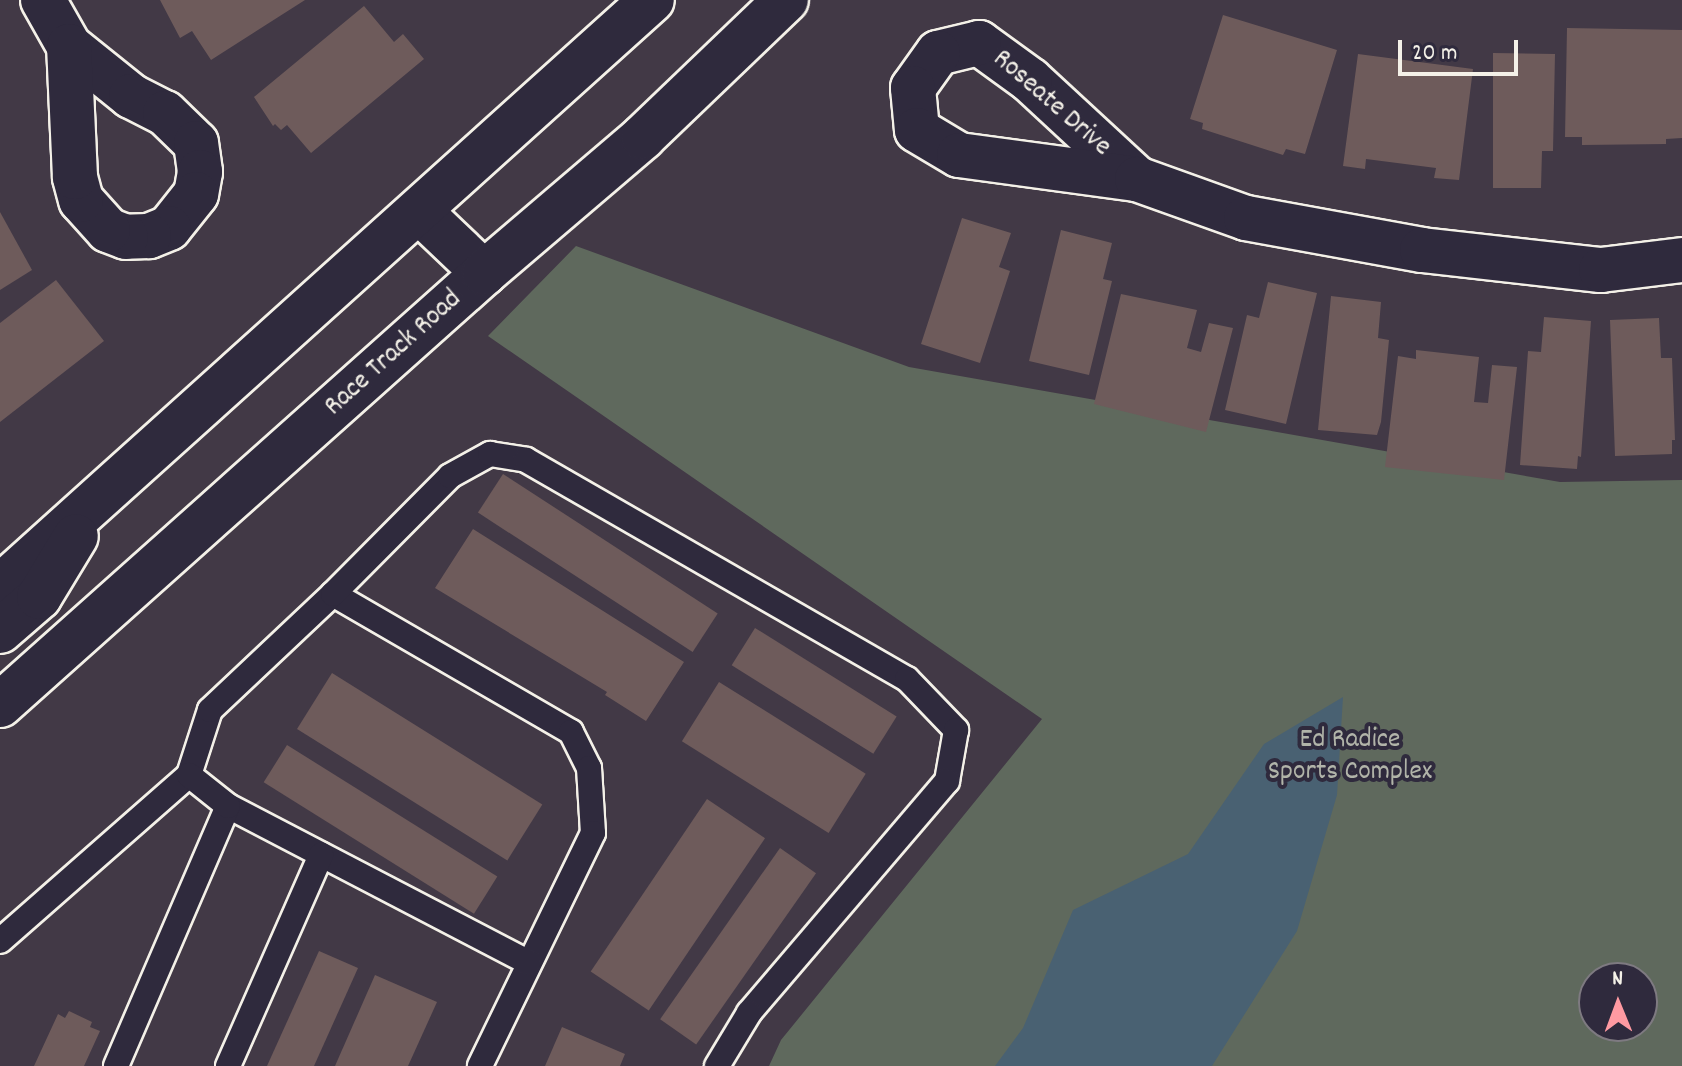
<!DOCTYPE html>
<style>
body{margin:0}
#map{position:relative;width:1682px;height:1066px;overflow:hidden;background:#423946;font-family:Dekko,sans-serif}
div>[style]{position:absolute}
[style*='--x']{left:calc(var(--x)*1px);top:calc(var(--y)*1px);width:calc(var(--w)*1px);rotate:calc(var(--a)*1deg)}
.green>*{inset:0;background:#5f695d}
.water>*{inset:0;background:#496172}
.building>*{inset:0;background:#6e5b5b;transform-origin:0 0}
.roads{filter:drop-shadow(2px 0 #f4f1e8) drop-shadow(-2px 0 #f4f1e8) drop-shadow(0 2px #f4f1e8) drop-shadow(0 -2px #f4f1e8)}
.service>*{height:24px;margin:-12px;padding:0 12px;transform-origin:12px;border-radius:12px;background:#2f2a3d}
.minor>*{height:44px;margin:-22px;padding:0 22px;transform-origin:22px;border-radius:22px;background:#2f2a3d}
.secondary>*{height:44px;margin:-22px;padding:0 22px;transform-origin:22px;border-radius:22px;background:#2f2a3d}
span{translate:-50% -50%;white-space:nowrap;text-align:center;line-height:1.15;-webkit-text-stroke:8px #2f2a3d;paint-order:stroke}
.street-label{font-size:28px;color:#f4f1e8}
.park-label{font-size:28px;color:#b1b4a9}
.north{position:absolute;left:1578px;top:962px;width:80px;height:80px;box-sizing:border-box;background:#2f2a3d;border:2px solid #7e7a81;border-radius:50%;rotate:359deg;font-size:22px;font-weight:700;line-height:32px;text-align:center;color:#f4f1e8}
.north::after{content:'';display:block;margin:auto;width:28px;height:36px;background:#ff9aa2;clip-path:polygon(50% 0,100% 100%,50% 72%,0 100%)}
.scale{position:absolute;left:1398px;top:40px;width:120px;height:36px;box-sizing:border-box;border:4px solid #f4f1e8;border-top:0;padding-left:10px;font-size:24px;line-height:28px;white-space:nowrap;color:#f4f1e8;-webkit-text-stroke:6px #2f2a3d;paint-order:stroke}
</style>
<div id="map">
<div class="green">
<i style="clip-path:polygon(evenodd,576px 246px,909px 367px,1560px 482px,1682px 480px,1682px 1066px,769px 1066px,781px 1040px,1042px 719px,488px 336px,576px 246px,1594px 978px,1642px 978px,1642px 1026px,1594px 1026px,1594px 978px)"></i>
</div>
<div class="water">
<i style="clip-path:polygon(1343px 697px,1337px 795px,1297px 931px,1212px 1066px,995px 1066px,1023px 1028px,1073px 910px,1188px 854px,1264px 744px)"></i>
</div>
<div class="building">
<i style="clip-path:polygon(160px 0,305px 0,211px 60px,192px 31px,180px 38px)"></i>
<i style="clip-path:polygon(364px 6px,394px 42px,403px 34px,424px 59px,311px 153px,287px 125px,281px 130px,275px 124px,273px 126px,254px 97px)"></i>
<i style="clip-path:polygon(1223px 15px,1337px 50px,1305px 154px,1286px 149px,1283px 155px,1202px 129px,1203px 123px,1190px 119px)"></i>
<i style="clip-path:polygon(1567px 28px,1682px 30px,1682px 138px,1666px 139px,1666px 144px,1582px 145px,1582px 137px,1565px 137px)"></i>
<i style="clip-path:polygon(1493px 53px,1555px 54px,1553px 151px,1542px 151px,1541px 188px,1493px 188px)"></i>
<i style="clip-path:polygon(1358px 54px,1473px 69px,1459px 180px,1434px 178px,1436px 168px,1366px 159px,1365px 169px,1343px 166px)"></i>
<i style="clip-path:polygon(0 212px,32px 270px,0 290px)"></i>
<i style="clip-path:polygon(962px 218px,1011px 233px,999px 267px,1010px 271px,980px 363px,921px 344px)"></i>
<i style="clip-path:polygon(1061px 230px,1112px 243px,1103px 279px,1112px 281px,1089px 375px,1029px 361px)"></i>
<i style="clip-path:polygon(56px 280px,104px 341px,0 422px,0 323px)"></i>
<i style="clip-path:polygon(1268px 282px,1317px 293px,1286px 424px,1225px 410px,1247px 315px,1259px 318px)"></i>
<i style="clip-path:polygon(1121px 294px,1197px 310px,1187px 348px,1201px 352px,1209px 323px,1233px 328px,1206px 432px,1094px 404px)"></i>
<i style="clip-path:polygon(1331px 296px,1381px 302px,1378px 338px,1389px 340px,1381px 422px,1377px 435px,1318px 430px)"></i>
<i style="clip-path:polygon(1544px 317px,1591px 321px,1581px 457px,1578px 456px,1577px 469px,1520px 465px,1528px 351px,1541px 352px)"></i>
<i style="clip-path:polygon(1659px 318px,1661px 358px,1672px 358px,1675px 440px,1672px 440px,1672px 454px,1615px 456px,1610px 320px)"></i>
<i style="clip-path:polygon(1416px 350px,1479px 357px,1474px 402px,1488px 403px,1492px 365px,1517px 367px,1504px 480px,1385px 467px,1398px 356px,1416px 359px)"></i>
<i style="left:503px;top:474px;width:256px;height:46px;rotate:33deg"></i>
<i style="clip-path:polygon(473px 529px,684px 662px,646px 721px,605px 695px,607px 692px,435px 588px)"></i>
<i style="left:755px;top:628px;width:167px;height:44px;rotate:32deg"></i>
<i style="left:332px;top:673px;width:248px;height:66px;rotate:32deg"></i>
<i style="left:719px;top:682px;width:173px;height:70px;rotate:32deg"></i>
<i style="left:287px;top:745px;width:248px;height:44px;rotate:32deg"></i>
<i style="left:707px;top:799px;width:70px;height:208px;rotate:34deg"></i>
<i style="left:780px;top:848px;width:44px;height:209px;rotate:35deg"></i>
<i style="clip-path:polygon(319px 951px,358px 968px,314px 1066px,267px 1066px)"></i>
<i style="clip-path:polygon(375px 975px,437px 1002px,408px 1066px,335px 1066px)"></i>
<i style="clip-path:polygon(69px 1011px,92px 1022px,90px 1027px,100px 1031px,84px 1066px,34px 1066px,58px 1014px,65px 1018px)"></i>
<i style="clip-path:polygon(562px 1027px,625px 1054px,620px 1066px,545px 1066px)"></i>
</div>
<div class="roads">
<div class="service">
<i style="--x:333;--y:594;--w:275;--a:30.1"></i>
<i style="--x:571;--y:732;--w:40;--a:63.4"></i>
<i style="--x:589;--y:768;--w:65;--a:86.5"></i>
<i style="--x:593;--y:833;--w:259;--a:115.9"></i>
<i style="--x:228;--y:806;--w:339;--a:27.5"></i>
<i style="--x:0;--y:941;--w:252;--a:-41.3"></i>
<i style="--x:189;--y:775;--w:68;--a:-72.1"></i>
<i style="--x:210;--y:710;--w:169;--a:-43.3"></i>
<i style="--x:333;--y:594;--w:166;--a:-45.2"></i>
<i style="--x:450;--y:476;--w:46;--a:-28.8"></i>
<i style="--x:490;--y:454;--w:36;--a:9"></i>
<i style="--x:526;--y:460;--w:439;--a:29.9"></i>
<i style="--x:907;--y:679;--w:71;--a:46.1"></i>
<i style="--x:956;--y:730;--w:52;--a:100"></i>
<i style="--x:947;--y:781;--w:305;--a:130.5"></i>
<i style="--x:749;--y:1013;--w:62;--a:121.1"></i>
<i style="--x:116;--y:1066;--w:283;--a:-66.7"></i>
<i style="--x:228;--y:806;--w:50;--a:-141.5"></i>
<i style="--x:228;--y:1066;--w:231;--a:-66.2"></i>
</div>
<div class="minor">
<i style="--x:43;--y:0;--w:53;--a:60.5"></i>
<i style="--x:69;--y:46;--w:80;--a:38.9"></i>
<i style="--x:131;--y:96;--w:38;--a:27"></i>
<i style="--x:165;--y:113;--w:43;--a:44.1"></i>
<i style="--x:196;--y:143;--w:29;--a:82"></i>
<i style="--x:200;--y:172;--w:22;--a:100"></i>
<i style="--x:196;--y:194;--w:43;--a:128.5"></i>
<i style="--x:169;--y:228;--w:22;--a:158"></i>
<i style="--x:149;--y:236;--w:23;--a:178"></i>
<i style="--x:126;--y:237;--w:19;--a:-159"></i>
<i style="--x:108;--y:230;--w:40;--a:-132"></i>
<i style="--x:81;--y:200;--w:24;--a:-105"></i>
<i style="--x:75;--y:177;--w:131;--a:-92.6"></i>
<i style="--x:1137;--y:179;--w:146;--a:-137.2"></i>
<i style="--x:1030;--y:80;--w:63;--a:-144"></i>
<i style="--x:979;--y:43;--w:42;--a:166.3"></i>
<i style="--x:938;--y:53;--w:43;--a:125.5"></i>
<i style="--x:913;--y:88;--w:42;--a:84.6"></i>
<i style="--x:917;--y:130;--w:49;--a:30.8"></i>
<i style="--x:959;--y:155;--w:180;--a:7.7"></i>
<i style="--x:1137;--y:179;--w:116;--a:19.7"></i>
<i style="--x:1246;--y:218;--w:179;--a:10.3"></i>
<i style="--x:1422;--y:250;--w:180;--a:6.4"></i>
<i style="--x:1601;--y:270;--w:82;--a:-7"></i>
</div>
<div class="secondary">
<i style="--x:419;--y:211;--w:90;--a:43.6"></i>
<i style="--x:0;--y:587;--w:877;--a:-42"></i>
<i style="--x:0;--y:631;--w:52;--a:-41.1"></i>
<i style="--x:39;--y:597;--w:71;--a:-58.8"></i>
<i style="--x:0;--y:705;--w:649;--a:-41.75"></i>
<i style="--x:484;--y:273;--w:209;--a:-40.5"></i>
<i style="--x:643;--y:137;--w:198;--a:-43.8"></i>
</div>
</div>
<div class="street-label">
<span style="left:1051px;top:104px;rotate:41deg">Roseate Drive</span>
<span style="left:394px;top:354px;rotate:-42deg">Race Track Road</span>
</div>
<div class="park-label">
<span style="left:1350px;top:757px">Ed Radice<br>Sports Complex</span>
</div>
<div class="north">N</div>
<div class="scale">20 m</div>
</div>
